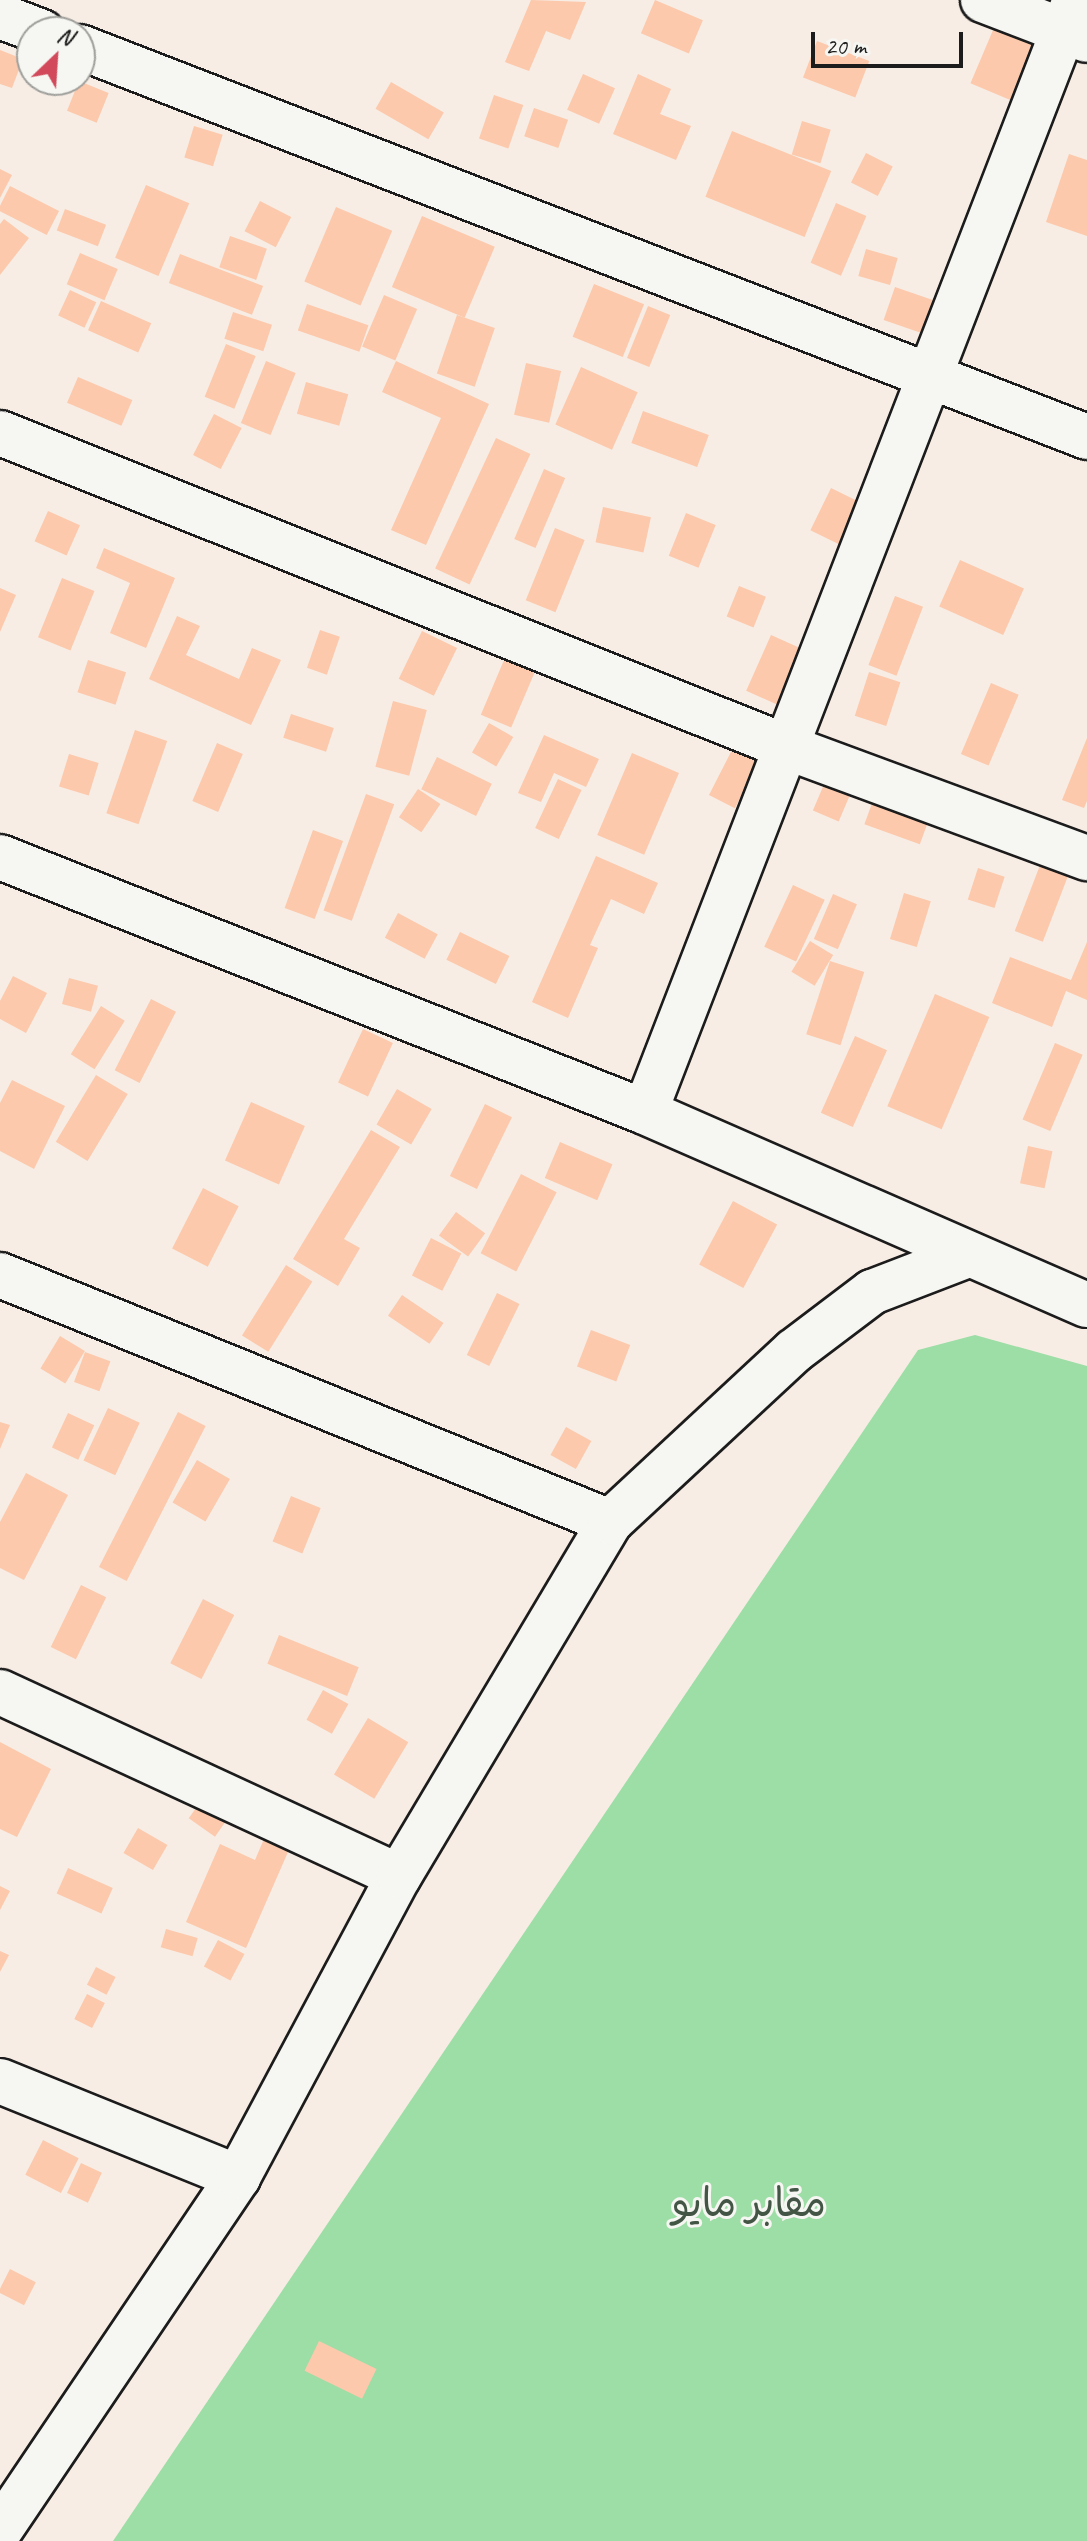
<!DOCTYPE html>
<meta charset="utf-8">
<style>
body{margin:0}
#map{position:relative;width:1087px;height:2541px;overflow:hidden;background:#f7ede4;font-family:Caveat,"Playpen Sans Arabic",sans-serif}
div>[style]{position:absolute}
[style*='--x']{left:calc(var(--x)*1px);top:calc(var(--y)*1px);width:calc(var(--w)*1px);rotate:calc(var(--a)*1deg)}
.green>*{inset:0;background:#9ddda6}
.building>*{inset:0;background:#fcc9ac;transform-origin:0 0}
.roads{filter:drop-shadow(2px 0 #1c1c1c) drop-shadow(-2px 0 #1c1c1c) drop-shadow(0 2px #1c1c1c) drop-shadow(0 -2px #1c1c1c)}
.minor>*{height:44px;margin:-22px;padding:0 22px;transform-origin:22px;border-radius:22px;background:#f6f6f2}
span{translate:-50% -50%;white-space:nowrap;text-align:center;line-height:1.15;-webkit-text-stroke:6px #f6f6f2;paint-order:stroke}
.park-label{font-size:40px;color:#435645}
.north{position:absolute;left:16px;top:16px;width:80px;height:80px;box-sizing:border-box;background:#f6f6f2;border:2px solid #9f9f9c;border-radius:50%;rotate:25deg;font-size:22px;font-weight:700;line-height:32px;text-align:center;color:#1c1c1c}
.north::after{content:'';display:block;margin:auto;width:28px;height:36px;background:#d1495b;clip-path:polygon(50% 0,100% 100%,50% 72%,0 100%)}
.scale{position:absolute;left:811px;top:32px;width:152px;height:36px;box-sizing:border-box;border:4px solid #1c1c1c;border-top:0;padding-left:10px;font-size:24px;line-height:28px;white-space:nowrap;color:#1c1c1c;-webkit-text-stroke:6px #f6f6f2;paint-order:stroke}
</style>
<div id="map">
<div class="green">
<i style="clip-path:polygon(975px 1335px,1087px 1366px,1087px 2541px,113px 2541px,918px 1350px)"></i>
</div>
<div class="building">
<i style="clip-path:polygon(531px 0,586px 2px,570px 40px,546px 31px,529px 71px,505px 62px)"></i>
<i style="left:655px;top:0;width:52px;height:36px;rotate:23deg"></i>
<i style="left:999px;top:16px;width:53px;height:73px;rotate:23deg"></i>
<i style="left:817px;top:41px;width:56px;height:39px;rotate:21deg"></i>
<i style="clip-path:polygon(0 50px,23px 59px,12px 88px,0 84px)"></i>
<i style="left:583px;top:74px;width:35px;height:39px;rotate:24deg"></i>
<i style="clip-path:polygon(638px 74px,671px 89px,660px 114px,691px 126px,676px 160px,613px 134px)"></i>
<i style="left:79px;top:81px;width:32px;height:32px;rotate:22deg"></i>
<i style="left:391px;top:82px;width:61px;height:31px;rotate:30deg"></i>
<i style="left:494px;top:95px;width:31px;height:46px;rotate:19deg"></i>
<i style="left:534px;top:108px;width:36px;height:30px;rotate:19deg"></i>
<i style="left:802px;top:121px;width:30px;height:35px;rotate:17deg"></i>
<i style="left:194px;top:126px;width:30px;height:33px;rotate:17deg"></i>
<i style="left:732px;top:131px;width:107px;height:71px;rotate:22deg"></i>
<i style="left:866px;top:153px;width:30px;height:33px;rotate:27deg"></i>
<i style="clip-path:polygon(1069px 154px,1087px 160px,1087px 236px,1046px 222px)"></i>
<i style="clip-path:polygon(0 169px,12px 175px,0 198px)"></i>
<i style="left:146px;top:185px;width:47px;height:79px;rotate:23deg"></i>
<i style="left:10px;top:186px;width:55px;height:27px;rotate:27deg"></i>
<i style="left:260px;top:201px;width:35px;height:34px;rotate:27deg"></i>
<i style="left:836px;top:203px;width:33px;height:65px;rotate:23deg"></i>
<i style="left:336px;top:207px;width:61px;height:81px;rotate:23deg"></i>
<i style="left:65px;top:209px;width:44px;height:23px;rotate:21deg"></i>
<i style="left:422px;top:216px;width:79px;height:77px;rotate:23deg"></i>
<i style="clip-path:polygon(4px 219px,29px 238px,0 275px,0 224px)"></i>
<i style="left:230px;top:236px;width:39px;height:33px;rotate:19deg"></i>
<i style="left:866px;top:249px;width:33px;height:28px;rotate:16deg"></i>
<i style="left:80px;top:253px;width:41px;height:34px;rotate:23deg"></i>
<i style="left:180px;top:254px;width:89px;height:31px;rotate:21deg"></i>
<i style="left:594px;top:284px;width:54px;height:57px;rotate:22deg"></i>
<i style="left:895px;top:287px;width:53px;height:35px;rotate:19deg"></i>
<i style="left:70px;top:290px;width:29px;height:28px;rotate:25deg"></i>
<i style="left:384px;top:295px;width:36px;height:56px;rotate:23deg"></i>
<i style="left:101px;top:301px;width:55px;height:32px;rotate:24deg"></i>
<i style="left:307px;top:304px;width:65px;height:28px;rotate:19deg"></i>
<i style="left:648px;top:306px;width:24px;height:56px;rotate:22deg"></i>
<i style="left:233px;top:312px;width:41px;height:28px;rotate:18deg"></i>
<i style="left:457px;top:315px;width:40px;height:62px;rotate:19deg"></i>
<i style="left:226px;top:344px;width:32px;height:57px;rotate:22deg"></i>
<i style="left:266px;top:361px;width:32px;height:67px;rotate:22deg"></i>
<i style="clip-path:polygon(396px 361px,489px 404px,426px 545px,391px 530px,441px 418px,382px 392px)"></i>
<i style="left:526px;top:363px;width:36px;height:53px;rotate:13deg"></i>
<i style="left:581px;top:367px;width:62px;height:63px;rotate:24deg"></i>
<i style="left:78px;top:377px;width:59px;height:28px;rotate:23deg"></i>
<i style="left:306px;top:382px;width:44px;height:33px;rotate:16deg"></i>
<i style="left:643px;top:411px;width:70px;height:34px;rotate:20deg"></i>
<i style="left:214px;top:414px;width:31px;height:46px;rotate:27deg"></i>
<i style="left:496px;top:438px;width:38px;height:144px;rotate:25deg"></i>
<i style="left:544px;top:469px;width:23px;height:76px;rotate:23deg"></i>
<i style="left:831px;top:488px;width:34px;height:47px;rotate:26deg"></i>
<i style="left:603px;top:507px;width:49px;height:36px;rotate:12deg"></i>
<i style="left:48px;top:511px;width:35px;height:33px;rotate:24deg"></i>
<i style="left:686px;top:513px;width:32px;height:46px;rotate:22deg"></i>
<i style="left:555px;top:528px;width:32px;height:78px;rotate:22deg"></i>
<i style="clip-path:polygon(104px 548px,175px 578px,146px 648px,110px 633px,130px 583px,96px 568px)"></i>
<i style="left:960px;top:560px;width:70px;height:51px;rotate:24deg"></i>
<i style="left:62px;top:578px;width:35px;height:64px;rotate:22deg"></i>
<i style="left:739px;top:586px;width:29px;height:33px;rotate:22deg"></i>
<i style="clip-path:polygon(0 588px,16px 595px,0 632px)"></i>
<i style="left:895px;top:596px;width:30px;height:74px;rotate:21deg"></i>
<i style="clip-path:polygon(177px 616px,200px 626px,186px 655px,239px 679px,252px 648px,281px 660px,251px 725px,149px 679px)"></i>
<i style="left:320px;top:630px;width:21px;height:40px;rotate:19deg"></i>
<i style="left:422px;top:631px;width:39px;height:53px;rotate:26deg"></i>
<i style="left:771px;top:635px;width:52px;height:61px;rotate:24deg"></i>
<i style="left:507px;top:653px;width:33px;height:67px;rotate:23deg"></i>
<i style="left:88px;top:660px;width:40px;height:34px;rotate:18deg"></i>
<i style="left:869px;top:672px;width:33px;height:46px;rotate:18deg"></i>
<i style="left:991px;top:683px;width:30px;height:77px;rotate:23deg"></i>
<i style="left:393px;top:701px;width:35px;height:68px;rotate:15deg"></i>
<i style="left:291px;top:714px;width:45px;height:25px;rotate:18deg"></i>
<i style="left:489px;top:723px;width:28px;height:34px;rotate:30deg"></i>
<i style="left:135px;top:730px;width:34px;height:88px;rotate:19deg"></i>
<i style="clip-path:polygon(544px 735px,599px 759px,586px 787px,554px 773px,541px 802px,518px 793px)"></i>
<i style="clip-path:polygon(1087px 738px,1087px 801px,1084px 808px,1062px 800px)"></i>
<i style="left:217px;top:743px;width:28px;height:63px;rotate:23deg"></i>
<i style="left:734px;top:746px;width:29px;height:55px;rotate:27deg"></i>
<i style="left:632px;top:753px;width:51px;height:89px;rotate:23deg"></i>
<i style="left:69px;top:754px;width:31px;height:34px;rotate:17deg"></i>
<i style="left:437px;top:757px;width:61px;height:36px;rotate:26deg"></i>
<i style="left:558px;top:779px;width:26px;height:54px;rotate:25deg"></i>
<i style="left:825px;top:782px;width:28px;height:31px;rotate:23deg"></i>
<i style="left:418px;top:789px;width:27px;height:34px;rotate:34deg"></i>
<i style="left:366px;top:794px;width:30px;height:124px;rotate:20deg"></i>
<i style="left:875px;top:795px;width:59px;height:31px;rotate:20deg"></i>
<i style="left:313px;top:830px;width:32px;height:83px;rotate:20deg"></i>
<i style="clip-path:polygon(596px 856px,658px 883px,644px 914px,611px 899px,590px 945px,598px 948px,568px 1018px,532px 1002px)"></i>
<i style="left:1042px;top:860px;width:30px;height:76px;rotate:21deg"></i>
<i style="left:978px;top:868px;width:28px;height:33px;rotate:18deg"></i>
<i style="left:793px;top:885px;width:35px;height:68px;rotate:25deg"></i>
<i style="left:904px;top:893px;width:28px;height:48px;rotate:17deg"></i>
<i style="left:833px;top:894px;width:26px;height:49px;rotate:23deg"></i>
<i style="left:398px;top:913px;width:45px;height:28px;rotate:28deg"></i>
<i style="left:460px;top:932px;width:55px;height:31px;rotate:26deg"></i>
<i style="left:810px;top:941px;width:27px;height:36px;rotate:31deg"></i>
<i style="clip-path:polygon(1087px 942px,1087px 1000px,1066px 991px,1052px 1027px,992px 1003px,1010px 957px,1071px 980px)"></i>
<i style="left:830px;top:961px;width:36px;height:77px;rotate:18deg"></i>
<i style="clip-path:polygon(13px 976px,47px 993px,26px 1033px,0 1019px,0 1001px)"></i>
<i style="left:69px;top:978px;width:30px;height:27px;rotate:15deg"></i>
<i style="left:935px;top:994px;width:59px;height:122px;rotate:23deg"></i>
<i style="left:151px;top:999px;width:28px;height:80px;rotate:27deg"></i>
<i style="left:101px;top:1006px;width:28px;height:57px;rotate:32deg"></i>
<i style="left:363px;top:1029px;width:33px;height:59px;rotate:25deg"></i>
<i style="left:855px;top:1036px;width:35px;height:84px;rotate:24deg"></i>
<i style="left:1055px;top:1043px;width:30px;height:83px;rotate:23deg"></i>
<i style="left:96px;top:1075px;width:37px;height:78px;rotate:31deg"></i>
<i style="clip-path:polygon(12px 1080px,65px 1106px,34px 1169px,0 1151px,0 1103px)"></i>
<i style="left:397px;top:1089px;width:40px;height:41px;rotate:30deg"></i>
<i style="left:251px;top:1102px;width:59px;height:64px;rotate:24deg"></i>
<i style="left:485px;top:1104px;width:30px;height:80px;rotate:26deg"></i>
<i style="clip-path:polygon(371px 1130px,400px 1147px,344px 1239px,360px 1248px,338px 1286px,293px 1259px)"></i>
<i style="left:560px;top:1142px;width:57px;height:39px;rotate:23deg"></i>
<i style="left:1028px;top:1146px;width:25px;height:38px;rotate:12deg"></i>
<i style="left:521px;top:1174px;width:40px;height:89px;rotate:27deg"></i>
<i style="left:203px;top:1188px;width:40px;height:68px;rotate:27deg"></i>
<i style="left:733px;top:1201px;width:50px;height:72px;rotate:28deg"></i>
<i style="left:456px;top:1212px;width:36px;height:29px;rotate:36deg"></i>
<i style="left:431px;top:1238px;width:34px;height:42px;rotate:27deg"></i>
<i style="left:286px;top:1265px;width:31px;height:83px;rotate:32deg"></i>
<i style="left:497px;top:1293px;width:25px;height:69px;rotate:26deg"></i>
<i style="left:402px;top:1295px;width:50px;height:25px;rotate:34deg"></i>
<i style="left:591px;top:1330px;width:42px;height:39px;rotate:21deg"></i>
<i style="left:60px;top:1336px;width:29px;height:38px;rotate:31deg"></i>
<i style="left:85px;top:1352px;width:27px;height:32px;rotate:20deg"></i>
<i style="left:108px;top:1408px;width:35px;height:58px;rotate:25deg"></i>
<i style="left:178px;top:1412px;width:31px;height:174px;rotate:27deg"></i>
<i style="left:68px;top:1413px;width:29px;height:38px;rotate:25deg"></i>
<i style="clip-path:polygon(0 1422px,10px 1425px,0 1449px)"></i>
<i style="left:566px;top:1427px;width:29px;height:32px;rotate:29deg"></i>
<i style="left:197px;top:1460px;width:38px;height:49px;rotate:30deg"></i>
<i style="clip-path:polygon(26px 1473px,68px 1495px,24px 1580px,0 1568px,0 1522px)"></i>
<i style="left:291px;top:1496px;width:32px;height:49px;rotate:22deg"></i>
<i style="left:81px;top:1585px;width:28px;height:69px;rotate:26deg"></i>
<i style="left:203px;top:1599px;width:35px;height:72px;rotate:27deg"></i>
<i style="left:279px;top:1635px;width:86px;height:31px;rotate:22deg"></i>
<i style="left:323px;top:1690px;width:29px;height:34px;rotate:29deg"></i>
<i style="left:368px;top:1718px;width:47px;height:66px;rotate:31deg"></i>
<i style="clip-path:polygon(0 1742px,51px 1769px,17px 1837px,0 1829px)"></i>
<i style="left:210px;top:1788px;width:32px;height:37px;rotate:35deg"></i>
<i style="clip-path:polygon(270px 1825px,295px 1836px,246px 1948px,186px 1922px,220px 1844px,255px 1860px)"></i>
<i style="left:138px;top:1828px;width:34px;height:29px;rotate:30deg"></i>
<i style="left:68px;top:1868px;width:49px;height:28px;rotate:24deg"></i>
<i style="clip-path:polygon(0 1886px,10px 1891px,0 1910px)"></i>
<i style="left:166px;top:1929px;width:33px;height:19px;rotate:16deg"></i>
<i style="left:218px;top:1940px;width:30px;height:30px;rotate:28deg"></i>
<i style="clip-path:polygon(0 1951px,9px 1955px,0 1972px)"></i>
<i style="left:96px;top:1967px;width:22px;height:20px;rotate:27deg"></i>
<i style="left:87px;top:1994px;width:20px;height:28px;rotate:27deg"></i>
<i style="left:43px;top:2140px;width:40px;height:39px;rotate:27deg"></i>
<i style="left:81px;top:2163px;width:23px;height:33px;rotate:25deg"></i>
<i style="left:10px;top:2269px;width:29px;height:26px;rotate:27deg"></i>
<i style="left:319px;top:2341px;width:64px;height:33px;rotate:26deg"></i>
</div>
<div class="roads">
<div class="minor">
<i style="--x:983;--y:0;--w:111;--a:21"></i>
<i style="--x:0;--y:16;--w:45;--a:20.9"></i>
<i style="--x:80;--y:47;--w:1080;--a:21.17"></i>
<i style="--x:0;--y:433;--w:850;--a:21.76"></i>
<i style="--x:789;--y:748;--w:318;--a:20.3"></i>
<i style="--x:0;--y:857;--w:694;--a:21.57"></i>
<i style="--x:645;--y:1112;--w:482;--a:23.6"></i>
<i style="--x:645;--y:1112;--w:1192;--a:-68.86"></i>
<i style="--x:0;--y:1275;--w:658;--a:22.04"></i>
<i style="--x:0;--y:1692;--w:439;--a:24.8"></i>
<i style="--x:0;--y:2081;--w:257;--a:22"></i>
<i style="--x:0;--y:2530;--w:426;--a:-56"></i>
<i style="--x:238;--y:2177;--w:341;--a:-61.9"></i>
<i style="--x:399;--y:1876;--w:412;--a:-59.2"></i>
<i style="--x:610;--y:1522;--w:251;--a:-42.9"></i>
<i style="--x:794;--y:1351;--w:98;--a:-37.1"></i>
<i style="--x:872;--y:1292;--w:101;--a:-21"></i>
</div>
</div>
<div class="park-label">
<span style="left:749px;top:2203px">مقابر مايو</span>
</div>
<div class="north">N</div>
<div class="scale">20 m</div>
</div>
